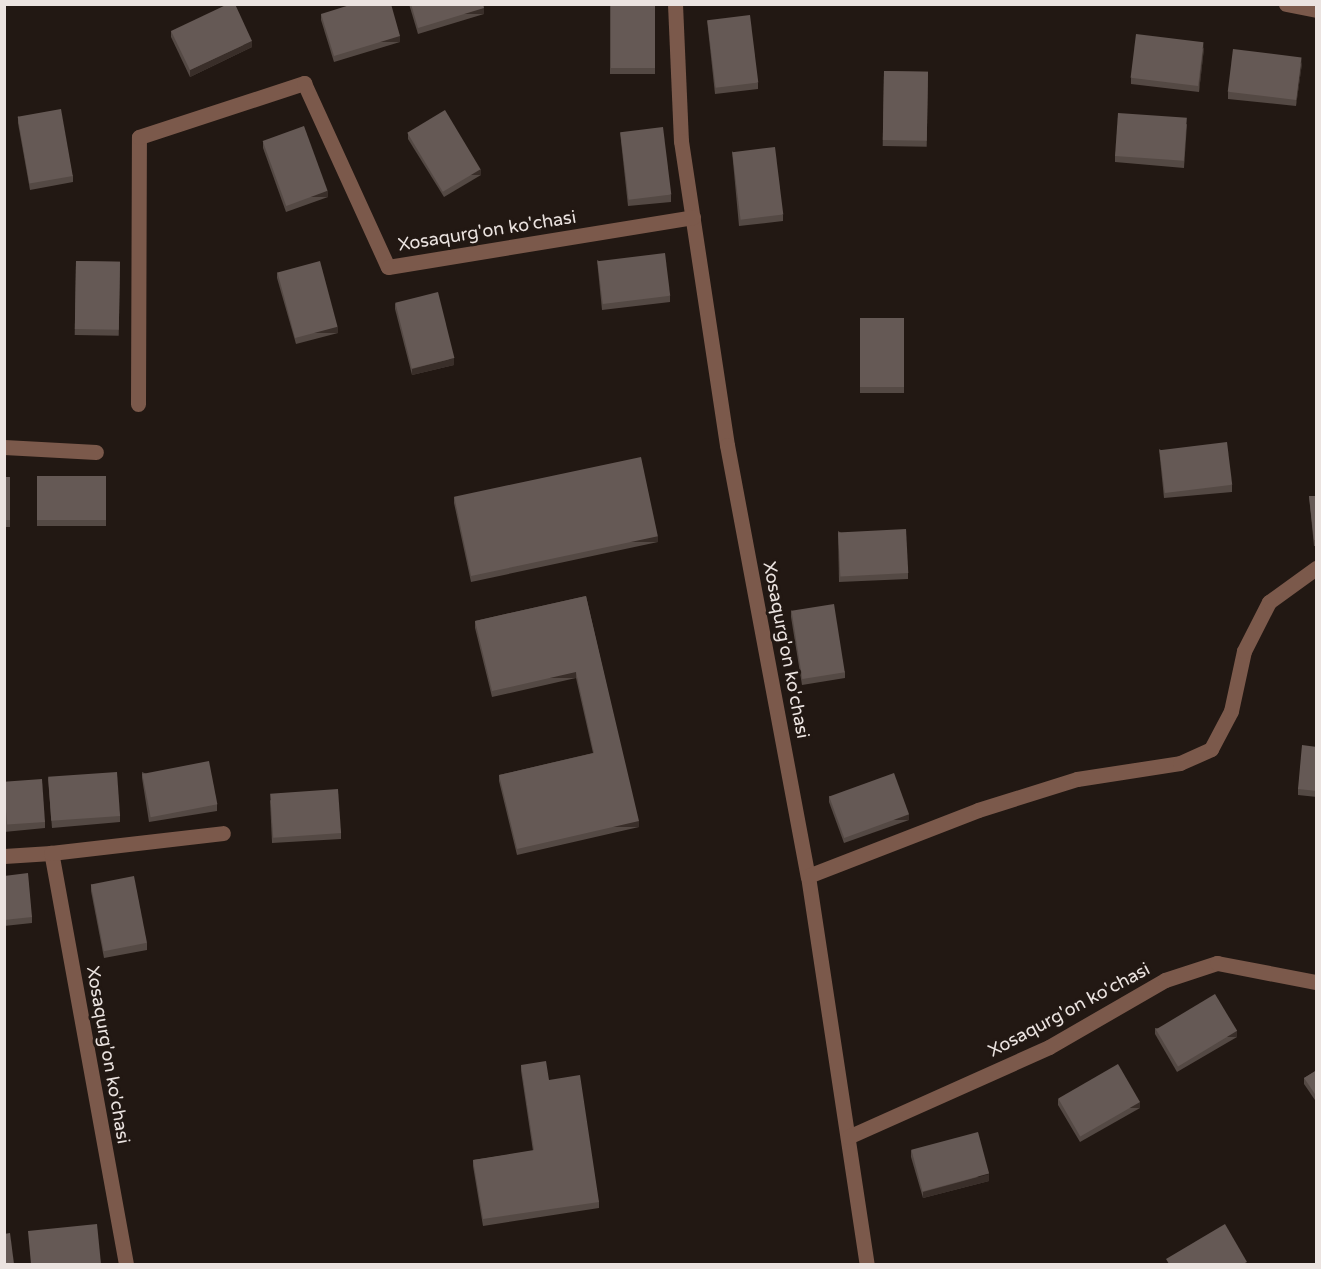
<!DOCTYPE html>
<style>
body{margin:0}
#map{position:relative;width:1321px;height:1269px;overflow:hidden;background:#221813;font-family:"Varela Round",sans-serif}
div>[style]{position:absolute}
[style*='--x']{left:calc(var(--x)*1px);top:calc(var(--y)*1px);width:calc(var(--w)*1px);rotate:calc(var(--a)*1deg)}
.street>*{height:15px;margin:-7.5px;padding:0 7.5px;transform-origin:7.5px;border-radius:7.5px;background:#7b594b}
.wall>*{inset:0;background:#544944;transform-origin:0 0}
.shaded-wall>*{inset:0;background:#392e29;transform-origin:0 0}
.building>*{inset:0;background:#655955;transform-origin:0 0}
span{translate:-50% -50%;white-space:nowrap;text-align:center;line-height:1.15;-webkit-text-stroke:6px #221813;paint-order:stroke}
.street-label{font-size:18px;color:#ebe3e0}
.frame{position:absolute;inset:0;border:6px solid #ebe3e0;pointer-events:none}
</style>
<div id="map">
<div class="street">
<i style="--x:675;--y:4;--w:137;--a:87.5"></i>
<i style="--x:681;--y:141;--w:307;--a:81.4"></i>
<i style="--x:727;--y:445;--w:439;--a:79.4"></i>
<i style="--x:808;--y:876;--w:392;--a:81.4"></i>
<i style="--x:1286;--y:4;--w:31;--a:11"></i>
<i style="--x:138;--y:404;--w:267;--a:-89.8"></i>
<i style="--x:139;--y:137;--w:174;--a:-18.1"></i>
<i style="--x:304;--y:83;--w:202;--a:65.5"></i>
<i style="--x:388;--y:267;--w:309;--a:-9.3"></i>
<i style="--x:4;--y:447;--w:92;--a:3.1"></i>
<i style="--x:4;--y:856;--w:47;--a:-3.7"></i>
<i style="--x:808;--y:876;--w:182;--a:-21.2"></i>
<i style="--x:978;--y:810;--w:104;--a:-17.4"></i>
<i style="--x:1077;--y:779;--w:104;--a:-8.8"></i>
<i style="--x:1180;--y:763;--w:34;--a:-24"></i>
<i style="--x:1211;--y:749;--w:43;--a:-62.2"></i>
<i style="--x:1231;--y:711;--w:61;--a:-77.8"></i>
<i style="--x:1244;--y:651;--w:55;--a:-63"></i>
<i style="--x:1269;--y:602;--w:58;--a:-35.9"></i>
<i style="--x:848;--y:1137;--w:220;--a:-24.1"></i>
<i style="--x:1049;--y:1047;--w:134;--a:-30"></i>
<i style="--x:1165;--y:980;--w:55;--a:-18.1"></i>
<i style="--x:1217;--y:963;--w:101;--a:10.9"></i>
<i style="--x:126;--y:1264;--w:418;--a:-100.3"></i>
<i style="--x:51;--y:853;--w:173;--a:-6.6"></i>
</div>
<div class="wall">
<i style="clip-path:polygon(409px 4px,483px 4px,484px 14px,418px 34px)"></i>
<i style="left:610px;top:4px;width:45px;height:70px"></i>
<i style="clip-path:polygon(321px 14px,400px 42px,334px 62px,321px 20px)"></i>
<i style="clip-path:polygon(707px 20px,758px 83px,758px 89px,715px 94px)"></i>
<i style="clip-path:polygon(171px 31px,252px 47px,190px 77px,171px 37px)"></i>
<i style="clip-path:polygon(1204px 48px,1199px 92px,1131px 84px,1131px 78px)"></i>
<i style="clip-path:polygon(1302px 63px,1296px 106px,1228px 99px,1228px 92px)"></i>
<i style="left:884px;top:71px;width:44px;height:75px;rotate:1deg"></i>
<i style="clip-path:polygon(18px 116px,73px 176px,73px 182px,30px 190px,18px 123px)"></i>
<i style="clip-path:polygon(1187px 124px,1184px 168px,1115px 162px,1115px 156px)"></i>
<i style="clip-path:polygon(620px 132px,671px 195px,671px 202px,628px 206px)"></i>
<i style="clip-path:polygon(408px 133px,481px 175px,444px 197px,408px 139px)"></i>
<i style="clip-path:polygon(263px 142px,328px 197px,286px 212px,263px 148px)"></i>
<i style="clip-path:polygon(732px 151px,783px 215px,783px 221px,739px 226px)"></i>
<i style="clip-path:polygon(597px 260px,670px 296px,670px 302px,602px 310px)"></i>
<i style="left:76px;top:261px;width:44px;height:74px;rotate:1deg"></i>
<i style="clip-path:polygon(277px 272px,338px 333px,296px 344px,277px 278px)"></i>
<i style="clip-path:polygon(395px 303px,454px 365px,412px 375px,395px 309px)"></i>
<i style="left:860px;top:318px;width:44px;height:75px"></i>
<i style="clip-path:polygon(1159px 449px,1232px 485px,1232px 492px,1164px 498px)"></i>
<i style="left:106px;top:476px;width:50px;height:69px;rotate:90deg"></i>
<i style="left:4px;top:477px;width:6px;height:50px"></i>
<i style="clip-path:polygon(1309px 496px,1317px 496px,1317px 546px,1314px 546px)"></i>
<i style="clip-path:polygon(454px 497px,658px 542px,471px 582px,454px 503px)"></i>
<i style="clip-path:polygon(838px 531px,908px 573px,908px 579px,839px 582px)"></i>
<i style="clip-path:polygon(586px 596px,639px 827px,517px 855px,499px 781px,499px 775px,593px 753px,576px 678px,492px 697px,475px 628px,475px 621px)"></i>
<i style="clip-path:polygon(791px 610px,845px 672px,845px 678px,802px 685px,791px 617px)"></i>
<i style="clip-path:polygon(1317px 747px,1317px 797px,1298px 795px,1298px 789px)"></i>
<i style="clip-path:polygon(142px 772px,217px 804px,217px 811px,149px 822px,142px 778px)"></i>
<i style="clip-path:polygon(48px 778px,120px 816px,120px 822px,52px 828px)"></i>
<i style="clip-path:polygon(4px 782px,45px 822px,45px 828px,4px 832px)"></i>
<i style="clip-path:polygon(829px 796px,909px 820px,844px 843px,829px 802px)"></i>
<i style="clip-path:polygon(270px 800px,341px 833px,341px 839px,272px 843px)"></i>
<i style="clip-path:polygon(4px 876px,32px 917px,32px 923px,4px 926px)"></i>
<i style="clip-path:polygon(91px 884px,147px 943px,147px 950px,104px 958px,91px 891px)"></i>
<i style="clip-path:polygon(1155px 1028px,1237px 1037px,1177px 1072px,1155px 1034px)"></i>
<i style="clip-path:polygon(521px 1065px,549px 1080px,599px 1202px,599px 1208px,483px 1226px,473px 1166px,473px 1160px,533px 1151px,521px 1071px)"></i>
<i style="clip-path:polygon(1317px 1070px,1317px 1103px,1304px 1084px,1304px 1078px)"></i>
<i style="clip-path:polygon(1058px 1099px,1140px 1108px,1080px 1142px,1058px 1105px)"></i>
<i style="clip-path:polygon(911px 1150px,989px 1181px,923px 1198px,911px 1157px)"></i>
</div>
<div class="shaded-wall">
<i style="left:484px;top:8px;width:6px;height:69px;rotate:90deg"></i>
<i style="left:400px;top:36px;width:6px;height:69px;rotate:90deg"></i>
<i style="clip-path:polygon(252px 41px,252px 47px,190px 77px,190px 70px)"></i>
<i style="clip-path:polygon(1204px 42px,1204px 48px,1199px 92px,1199px 86px)"></i>
<i style="clip-path:polygon(1302px 57px,1302px 63px,1296px 106px,1296px 100px)"></i>
<i style="left:481px;top:169px;width:6px;height:43px;rotate:90deg"></i>
<i style="left:328px;top:191px;width:6px;height:45px;rotate:90deg"></i>
<i style="left:338px;top:327px;width:6px;height:43px;rotate:90deg"></i>
<i style="clip-path:polygon(454px 358px,454px 365px,412px 375px,412px 369px)"></i>
<i style="left:658px;top:536px;width:6px;height:191px;rotate:90deg"></i>
<i style="left:576px;top:672px;width:6px;height:86px;rotate:90deg"></i>
<i style="left:909px;top:814px;width:6px;height:69px;rotate:90deg"></i>
<i style="left:639px;top:821px;width:6px;height:125px;rotate:90deg"></i>
<i style="left:1237px;top:1031px;width:6px;height:69px;rotate:90deg"></i>
<i style="left:1140px;top:1102px;width:6px;height:69px;rotate:90deg"></i>
<i style="clip-path:polygon(989px 1174px,989px 1181px,923px 1198px,923px 1192px)"></i>
</div>
<div class="building">
<i style="clip-path:polygon(228px 4px,235px 4px,252px 41px,190px 70px,171px 31px)"></i>
<i style="clip-path:polygon(353px 4px,391px 4px,400px 36px,334px 56px,321px 14px)"></i>
<i style="clip-path:polygon(411px 4px,483px 4px,484px 8px,418px 28px)"></i>
<i style="left:611px;top:4px;width:44px;height:64px"></i>
<i style="left:750px;top:15px;width:68px;height:43px;rotate:83deg"></i>
<i style="left:1136px;top:34px;width:68px;height:44px;rotate:7deg"></i>
<i style="left:1233px;top:49px;width:69px;height:43px;rotate:7deg"></i>
<i style="left:884px;top:71px;width:44px;height:69px;rotate:1deg"></i>
<i style="left:61px;top:109px;width:68px;height:44px;rotate:80deg"></i>
<i style="left:445px;top:110px;width:69px;height:44px;rotate:59deg"></i>
<i style="left:1118px;top:113px;width:69px;height:43px;rotate:4deg"></i>
<i style="left:304px;top:126px;width:69px;height:44px;rotate:70deg"></i>
<i style="left:663px;top:127px;width:68px;height:43px;rotate:83deg"></i>
<i style="left:775px;top:147px;width:68px;height:43px;rotate:83deg"></i>
<i style="left:665px;top:253px;width:43px;height:68px;rotate:83deg"></i>
<i style="left:76px;top:261px;width:44px;height:68px;rotate:1deg"></i>
<i style="left:320px;top:261px;width:68px;height:44px;rotate:75deg"></i>
<i style="left:438px;top:292px;width:68px;height:44px;rotate:76deg"></i>
<i style="left:860px;top:318px;width:44px;height:69px"></i>
<i style="left:1227px;top:442px;width:43px;height:68px;rotate:83deg"></i>
<i style="left:641px;top:457px;width:81px;height:191px;rotate:78deg"></i>
<i style="left:106px;top:476px;width:44px;height:69px;rotate:90deg"></i>
<i style="left:4px;top:477px;width:6px;height:43px"></i>
<i style="clip-path:polygon(1309px 496px,1317px 496px,1317px 540px,1314px 540px)"></i>
<i style="left:906px;top:529px;width:44px;height:68px;rotate:87deg"></i>
<i style="clip-path:polygon(586px 596px,639px 821px,517px 849px,499px 775px,594px 753px,576px 672px,492px 691px,475px 621px)"></i>
<i style="left:834px;top:604px;width:69px;height:43px;rotate:81deg"></i>
<i style="clip-path:polygon(1302px 745px,1317px 747px,1317px 791px,1298px 789px)"></i>
<i style="left:209px;top:761px;width:44px;height:68px;rotate:79deg"></i>
<i style="left:117px;top:772px;width:44px;height:69px;rotate:86deg"></i>
<i style="left:894px;top:773px;width:44px;height:69px;rotate:70deg"></i>
<i style="left:42px;top:779px;width:43px;height:38px;rotate:86deg"></i>
<i style="left:338px;top:789px;width:44px;height:68px;rotate:86deg"></i>
<i style="clip-path:polygon(28px 873px,32px 917px,4px 920px,4px 876px)"></i>
<i style="left:134px;top:876px;width:68px;height:44px;rotate:79deg"></i>
<i style="left:1215px;top:994px;width:43px;height:69px;rotate:59deg"></i>
<i style="clip-path:polygon(546px 1061px,549px 1080px,580px 1075px,599px 1202px,483px 1219px,473px 1160px,534px 1150px,521px 1065px)"></i>
<i style="left:1118px;top:1064px;width:44px;height:69px;rotate:60deg"></i>
<i style="clip-path:polygon(1317px 1070px,1317px 1097px,1304px 1078px)"></i>
<i style="left:978px;top:1132px;width:43px;height:69px;rotate:75deg"></i>
<i style="clip-path:polygon(97px 1224px,101px 1264px,31px 1264px,28px 1231px)"></i>
<i style="clip-path:polygon(1225px 1224px,1247px 1262px,1243px 1264px,1169px 1264px,1166px 1259px)"></i>
<i style="clip-path:polygon(10px 1233px,14px 1264px,4px 1264px,4px 1234px)"></i>
</div>
<div class="street-label">
<span style="left:487px;top:231px;rotate:-9deg">Xosaqurg'on ko'chasi</span>
<span style="left:786px;top:650px;rotate:79deg">Xosaqurg'on ko'chasi</span>
<span style="left:1069px;top:1010px;rotate:-28deg">Xosaqurg'on ko'chasi</span>
<span style="left:108px;top:1055px;rotate:80deg">Xosaqurg'on ko'chasi</span>
</div>
<div class="frame"></div>
</div>
